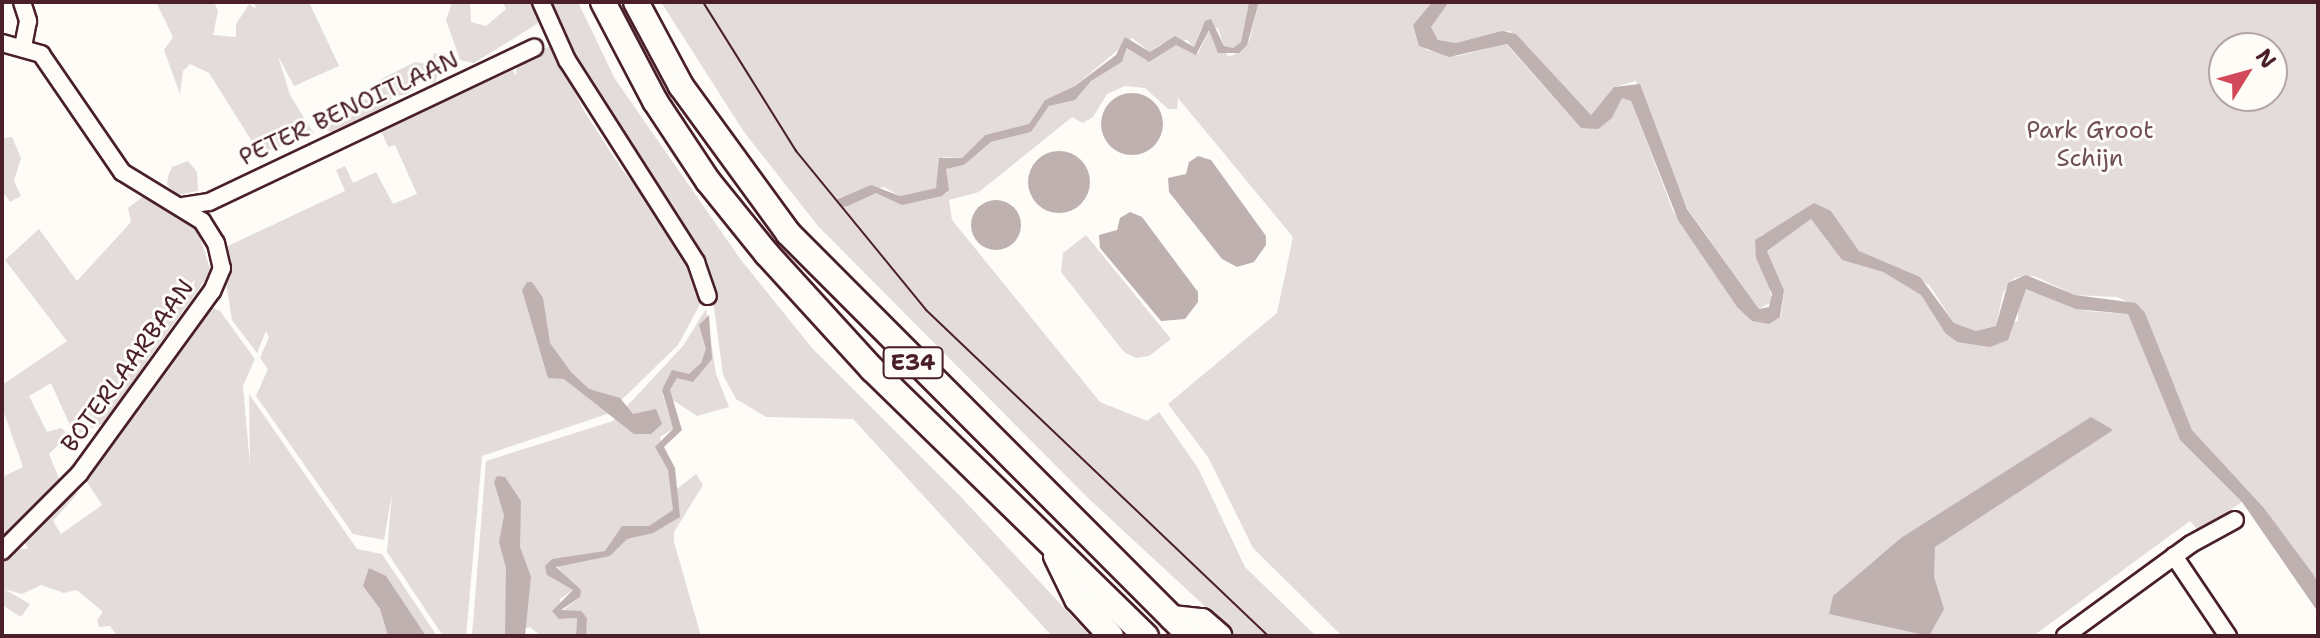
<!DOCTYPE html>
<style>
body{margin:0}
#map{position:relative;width:2320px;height:638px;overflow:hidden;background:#fdfcf7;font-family:"Shantell Sans",sans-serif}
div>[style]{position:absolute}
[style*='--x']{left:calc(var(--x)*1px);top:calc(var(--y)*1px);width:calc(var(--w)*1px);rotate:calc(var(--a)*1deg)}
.green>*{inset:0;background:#e3dcda}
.water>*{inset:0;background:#c0b1b1}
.round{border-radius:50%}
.roads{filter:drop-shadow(2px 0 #4a1f2b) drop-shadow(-2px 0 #4a1f2b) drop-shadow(0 2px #4a1f2b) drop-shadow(0 -2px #4a1f2b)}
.minor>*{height:16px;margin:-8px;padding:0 8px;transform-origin:8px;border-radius:8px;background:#fdfcf7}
.highway>*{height:24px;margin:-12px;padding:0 12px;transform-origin:12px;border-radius:12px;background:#fdfcf7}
.tram>*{height:2px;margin:-1px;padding:0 1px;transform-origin:1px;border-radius:1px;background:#4a1f2b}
span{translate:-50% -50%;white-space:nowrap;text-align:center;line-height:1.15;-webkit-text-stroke:6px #fdfcf7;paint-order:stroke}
.shield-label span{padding:2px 6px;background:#fdfcf7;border:2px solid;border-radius:6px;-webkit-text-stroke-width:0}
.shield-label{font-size:22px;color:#4a1f2b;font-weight:700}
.street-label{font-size:24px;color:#4a1f2b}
.park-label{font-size:24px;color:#704e57}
.frame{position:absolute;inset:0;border:4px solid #4a1f2b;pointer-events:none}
.north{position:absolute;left:2208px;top:32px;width:80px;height:80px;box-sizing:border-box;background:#fdfcf7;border:2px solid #b5a4a5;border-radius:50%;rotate:53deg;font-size:22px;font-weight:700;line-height:32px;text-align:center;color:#4a1f2b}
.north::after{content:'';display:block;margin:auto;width:28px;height:36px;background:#d1495b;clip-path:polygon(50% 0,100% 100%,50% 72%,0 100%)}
</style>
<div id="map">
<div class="green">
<i style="clip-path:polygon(156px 2px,214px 2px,218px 11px,213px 35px,236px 37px,236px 24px,249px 4px,256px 9px,254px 2px,309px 2px,339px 66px,294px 86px,278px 56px,290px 95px,314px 134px,260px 154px,209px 73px,190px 64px,183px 71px,180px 94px,164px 50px,173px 37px)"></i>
<i style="clip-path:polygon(452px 2px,470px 2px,471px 22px,486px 26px,506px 9px,503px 2px,535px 2px,540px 22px,474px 63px,460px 60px,446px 20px)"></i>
<i style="clip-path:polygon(548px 2px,578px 2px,615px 79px,741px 260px,812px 348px,961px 497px,1090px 636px,1052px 636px,853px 419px,766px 417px,736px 399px,723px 375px,711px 285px,570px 55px)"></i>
<i style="clip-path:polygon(661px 2px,1249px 2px,1241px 42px,1233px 48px,1224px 46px,1218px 28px,1202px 27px,1194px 47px,1187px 40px,1161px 44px,1150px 52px,1132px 38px,1075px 86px,1045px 100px,1028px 125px,985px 135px,962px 158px,943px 157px,936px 188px,900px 196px,884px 187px,839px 198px,842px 207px,876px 193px,920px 199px,947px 193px,946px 169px,964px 165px,991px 142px,1031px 132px,1049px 106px,1075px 99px,1091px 81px,1122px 62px,1128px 47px,1145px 60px,1176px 45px,1198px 54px,1209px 30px,1228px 56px,1234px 55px,1249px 41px,1259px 2px,1432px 2px,1413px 25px,1426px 50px,1458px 56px,1506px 44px,1581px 128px,1612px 118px,1622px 97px,1631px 101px,1673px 211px,1737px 307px,1781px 317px,1784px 290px,1767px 251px,1811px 219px,1842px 260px,1883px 272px,1921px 295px,1945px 333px,1957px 342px,2018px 321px,2018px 299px,2026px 289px,2087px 311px,2128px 314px,2180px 440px,2242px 502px,2199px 531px,2190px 521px,2033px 636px,1342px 636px,1253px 548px,1208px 457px,1168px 404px,1277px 313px,1293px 237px,1178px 98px,1177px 109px,1168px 109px,1145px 88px,1125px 86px,1107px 94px,1093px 117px,1083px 123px,1072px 117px,979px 192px,949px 200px,952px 220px,1100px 402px,1147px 421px,1159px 412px,1198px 468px,1245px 567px,1316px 636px,1237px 636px,1088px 498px,818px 226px,744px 132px)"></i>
<i style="clip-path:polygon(evenodd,1449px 2px,2318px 2px,2318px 583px,2264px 508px,2192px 430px,2141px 308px,2117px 297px,2075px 295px,2034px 276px,2014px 278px,2003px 293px,1996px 326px,1976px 331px,1954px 323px,1929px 285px,1859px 251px,1831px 211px,1761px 235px,1772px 302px,1759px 309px,1687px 208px,1636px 81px,1614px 87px,1591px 115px,1510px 31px,1456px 43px,1438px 40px,1431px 27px,1449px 2px,2224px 48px,2272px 48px,2272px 96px,2224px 96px,2224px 48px)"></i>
<i style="clip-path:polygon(547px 47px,553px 47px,584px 111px,621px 168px,681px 244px,704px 297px,678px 345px,607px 414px,482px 456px,466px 636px,443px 636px,387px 552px,392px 493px,384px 540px,353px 534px,256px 396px,268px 369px,260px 358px,269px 337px,266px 331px,257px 353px,232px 320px,219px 240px,223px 238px,228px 246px,345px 191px,336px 170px,345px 166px,353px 183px,376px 172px,393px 204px,417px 194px,395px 145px,388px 147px,381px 131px,513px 70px,516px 76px,517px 64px)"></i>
<i style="clip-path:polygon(434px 53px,444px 55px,435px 83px,421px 80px,407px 94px,392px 97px,386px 113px,339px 135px,322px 128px,327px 120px,352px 114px,360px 101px,381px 95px,381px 79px,415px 62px,431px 65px)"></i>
<i style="clip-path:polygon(12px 137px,21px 158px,14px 181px,21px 196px,10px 202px,2px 191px,2px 138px)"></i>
<i style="clip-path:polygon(188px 161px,197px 172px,198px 191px,178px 195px,167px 185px,168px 176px,172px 167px)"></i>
<i style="clip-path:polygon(evenodd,145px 195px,194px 220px,211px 272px,147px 361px,150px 364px,114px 419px,63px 440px,49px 454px,61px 483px,2px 544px,2px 477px,23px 467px,2px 407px,2px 385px,67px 341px,5px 260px,39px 229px,77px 281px,131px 222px,128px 208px,145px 195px,51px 383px,73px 432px,68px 434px,61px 428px,47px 432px,29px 396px,51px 383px)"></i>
<i style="clip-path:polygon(1086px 235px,1171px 339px,1149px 356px,1136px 358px,1124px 352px,1061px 272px,1063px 253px)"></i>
<i style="clip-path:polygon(210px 307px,220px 311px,255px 359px,243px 386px,250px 466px,249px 394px,357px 549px,382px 554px,437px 636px,426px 636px,407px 609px,363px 586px,380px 609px,388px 636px,117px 636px,110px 626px,99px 627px,97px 620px,103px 612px,77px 590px,64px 593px,41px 585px,22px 594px,4px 589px,30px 604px,21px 617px,2px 605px,2px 549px,28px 549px,22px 536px,74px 490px,77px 494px,53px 521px,61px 534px,102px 505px,83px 476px)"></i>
<i style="clip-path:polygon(706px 309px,716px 374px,729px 407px,697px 416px,662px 393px,673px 429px,660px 437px,673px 492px,696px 474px,703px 485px,674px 532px,674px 542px,701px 636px,586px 636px,575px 611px,561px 612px,580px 597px,552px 559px,547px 575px,573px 590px,560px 599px,559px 619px,577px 618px,576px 636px,541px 636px,530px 627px,501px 636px,472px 636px,486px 461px,613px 421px,683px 346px)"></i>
</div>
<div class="water">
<i style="clip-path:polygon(1249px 2px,1259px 2px,1247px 45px,1239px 53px,1218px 53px,1209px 30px,1196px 55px,1176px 45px,1149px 62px,1127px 48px,1122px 62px,1091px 81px,1075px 100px,1049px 106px,1031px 132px,991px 142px,964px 165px,946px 169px,949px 190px,942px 196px,902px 205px,876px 193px,848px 206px,841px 207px,836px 200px,871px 185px,900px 196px,936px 188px,939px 158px,962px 158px,985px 135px,1029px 124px,1045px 100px,1075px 86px,1116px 55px,1125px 37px,1150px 52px,1175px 36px,1194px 47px,1205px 21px,1211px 19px,1224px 46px,1233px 48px,1241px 42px)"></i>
<i style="clip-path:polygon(1432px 2px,1449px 2px,1431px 27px,1438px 40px,1456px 43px,1502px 31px,1516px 34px,1591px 115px,1614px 87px,1640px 84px,1687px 209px,1759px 309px,1769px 307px,1772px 294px,1756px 258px,1755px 240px,1814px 203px,1831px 211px,1859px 251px,1920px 277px,1954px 323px,1976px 331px,1996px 326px,2008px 283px,2026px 275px,2075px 295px,2136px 303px,2145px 313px,2192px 430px,2264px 508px,2313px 574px,2318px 583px,2318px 612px,2242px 502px,2180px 440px,2128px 314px,2076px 309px,2026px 289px,2008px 340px,1990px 347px,1957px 342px,1945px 333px,1921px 295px,1883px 272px,1842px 260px,1811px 219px,1767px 251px,1784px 290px,1780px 317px,1769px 324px,1752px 321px,1737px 307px,1678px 220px,1631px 101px,1622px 98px,1612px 118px,1598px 129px,1581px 128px,1507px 44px,1449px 57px,1419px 46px,1413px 25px)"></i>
<i class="round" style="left:1101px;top:93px;width:62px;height:62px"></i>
<i class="round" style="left:1028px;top:151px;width:62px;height:62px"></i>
<i style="clip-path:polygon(1198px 156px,1211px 160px,1266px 236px,1266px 245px,1254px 262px,1237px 267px,1222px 259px,1169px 192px,1168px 178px,1186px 174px,1189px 162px)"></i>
<i class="round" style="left:971px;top:200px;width:50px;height:50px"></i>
<i style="clip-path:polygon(1130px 212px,1142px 217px,1198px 292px,1198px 302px,1185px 319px,1161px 321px,1100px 248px,1099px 235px,1117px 230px,1120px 218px)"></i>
<i style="clip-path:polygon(527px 282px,532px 282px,543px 298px,550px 343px,571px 372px,589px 389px,620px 398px,633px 414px,656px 409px,662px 424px,651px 434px,634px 434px,564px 379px,548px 378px,522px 290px)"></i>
<i style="clip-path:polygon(709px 315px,712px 359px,693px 382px,677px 378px,670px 390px,682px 430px,664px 447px,675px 468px,680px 517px,653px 533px,627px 539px,610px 556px,556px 567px,581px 590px,580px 597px,561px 610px,581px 611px,587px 618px,586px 636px,576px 636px,577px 618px,559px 619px,552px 611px,573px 590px,547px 575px,545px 566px,552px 559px,605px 551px,622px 526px,649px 526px,673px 510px,668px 470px,655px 447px,673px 429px,662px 390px,672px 370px,689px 374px,701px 363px,706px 349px,699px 325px)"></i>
<i style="clip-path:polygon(2091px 417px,2113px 430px,1935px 547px,1934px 577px,1944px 609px,1929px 636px,1829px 614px,1833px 596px,1901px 538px)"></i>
<i style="clip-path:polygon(497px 476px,505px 477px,521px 501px,520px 547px,531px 577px,525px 636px,505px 636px,506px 568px,499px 542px,504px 515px,494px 482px)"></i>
<i style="clip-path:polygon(369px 568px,386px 576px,426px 636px,388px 636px,380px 609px,363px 586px)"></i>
</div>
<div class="roads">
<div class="minor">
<i style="--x:22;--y:2;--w:20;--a:72"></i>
<i style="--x:28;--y:21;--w:25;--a:101"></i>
<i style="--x:541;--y:2;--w:64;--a:65.9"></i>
<i style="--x:567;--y:60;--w:240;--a:57.4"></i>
<i style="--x:696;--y:262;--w:36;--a:71"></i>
<i style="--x:2;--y:43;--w:41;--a:15.8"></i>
<i style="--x:41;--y:54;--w:143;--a:55.5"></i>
<i style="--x:122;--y:172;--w:94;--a:31.5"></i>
<i style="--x:202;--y:221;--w:26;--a:58"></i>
<i style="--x:216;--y:243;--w:26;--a:77"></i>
<i style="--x:222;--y:268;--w:25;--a:113"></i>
<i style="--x:212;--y:291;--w:226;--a:126"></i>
<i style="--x:79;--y:474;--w:109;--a:135"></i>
<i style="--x:183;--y:206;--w:26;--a:-9"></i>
<i style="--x:209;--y:202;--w:360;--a:-25.4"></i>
<i style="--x:2174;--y:556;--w:97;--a:56"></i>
<i style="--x:2065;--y:636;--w:156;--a:-36.1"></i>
<i style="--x:2191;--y:544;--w:50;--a:-28.6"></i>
</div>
<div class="highway">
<i style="--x:603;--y:2;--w:112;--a:62.3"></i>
<i style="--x:655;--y:101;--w:96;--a:56.5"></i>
<i style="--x:708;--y:181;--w:94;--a:51.1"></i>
<i style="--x:767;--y:254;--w:156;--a:47.6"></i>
<i style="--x:872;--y:369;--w:383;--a:44.3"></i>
<i style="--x:636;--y:2;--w:95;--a:61.8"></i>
<i style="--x:681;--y:86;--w:182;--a:53.9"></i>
<i style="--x:788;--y:233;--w:569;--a:45.07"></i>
<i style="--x:1056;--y:556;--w:48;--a:64"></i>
<i style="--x:1077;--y:599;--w:50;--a:47.4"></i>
<i style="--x:1172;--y:618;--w:30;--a:6"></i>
<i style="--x:1202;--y:621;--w:23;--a:41"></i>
</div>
</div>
<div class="tram">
<i style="--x:703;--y:2;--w:176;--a:58"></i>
<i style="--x:796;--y:151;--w:205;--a:50.7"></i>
<i style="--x:926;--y:310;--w:472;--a:43.6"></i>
</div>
<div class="shield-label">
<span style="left:913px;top:363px">E34</span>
</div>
<div class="street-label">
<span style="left:349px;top:109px;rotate:-25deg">PETER BENOITLAAN</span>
<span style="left:128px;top:366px;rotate:-54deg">BOTERLAARBAAN</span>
</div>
<div class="park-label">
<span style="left:2090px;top:145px">Park Groot<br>Schijn</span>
</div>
<div class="frame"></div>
<div class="north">N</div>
</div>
